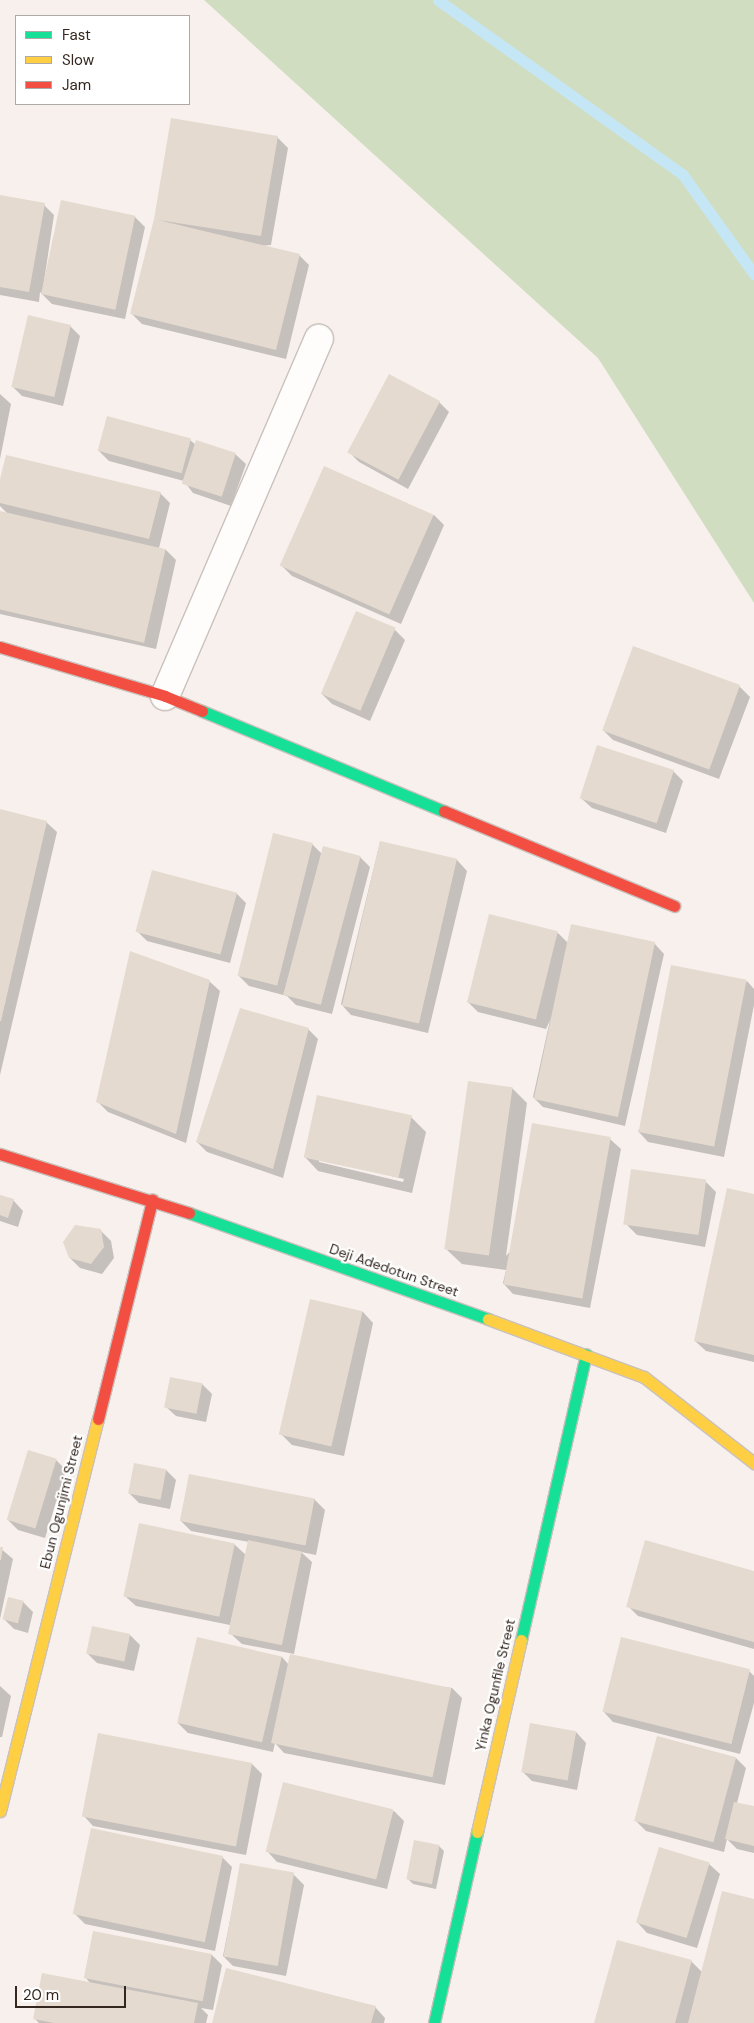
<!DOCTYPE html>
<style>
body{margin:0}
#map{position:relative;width:754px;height:2023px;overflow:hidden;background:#f7f0ec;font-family:"DM Sans",sans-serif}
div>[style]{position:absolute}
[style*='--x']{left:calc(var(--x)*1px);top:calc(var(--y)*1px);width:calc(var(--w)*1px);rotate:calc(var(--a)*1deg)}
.green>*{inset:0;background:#d1ddc1}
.shadow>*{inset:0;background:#0003}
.stream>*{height:11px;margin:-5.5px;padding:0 5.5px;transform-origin:5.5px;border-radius:5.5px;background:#c5e6f5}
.building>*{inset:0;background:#e5dacf;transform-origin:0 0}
.roads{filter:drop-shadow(1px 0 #cac1bc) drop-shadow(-1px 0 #cac1bc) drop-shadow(0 1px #cac1bc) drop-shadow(0 -1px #cac1bc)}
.street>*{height:28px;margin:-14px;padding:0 14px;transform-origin:14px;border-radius:14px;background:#fefdfc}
.fast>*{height:11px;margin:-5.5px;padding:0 5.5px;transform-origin:5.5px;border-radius:5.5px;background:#16e098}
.slow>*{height:11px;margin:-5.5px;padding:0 5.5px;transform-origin:5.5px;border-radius:5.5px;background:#ffcf43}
.jam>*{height:11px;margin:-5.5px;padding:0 5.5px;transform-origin:5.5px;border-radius:5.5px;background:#f24e42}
span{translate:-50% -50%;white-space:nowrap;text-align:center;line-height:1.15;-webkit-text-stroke:4.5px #fff;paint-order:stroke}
.street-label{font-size:14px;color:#332720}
.legend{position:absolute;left:15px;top:15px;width:175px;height:90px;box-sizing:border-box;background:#fff;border:1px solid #ada9a6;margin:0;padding:6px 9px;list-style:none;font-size:15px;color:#332720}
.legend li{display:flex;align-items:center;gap:10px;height:25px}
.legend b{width:25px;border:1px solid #ada9a6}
.scale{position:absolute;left:15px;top:1986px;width:111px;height:22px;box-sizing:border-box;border:2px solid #332720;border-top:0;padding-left:6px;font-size:15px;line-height:18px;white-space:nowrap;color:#332720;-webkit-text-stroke:4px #fff;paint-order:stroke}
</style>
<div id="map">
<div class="green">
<i style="clip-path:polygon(204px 0,754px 0,754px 603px,598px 358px)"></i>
</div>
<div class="shadow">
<i style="clip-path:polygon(277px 137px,288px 148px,271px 245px,261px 246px,299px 255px,309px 265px,286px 359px,142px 324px,132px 314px,155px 219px)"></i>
<i style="clip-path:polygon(0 197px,44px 205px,54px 215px,43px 288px,135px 217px,145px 227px,125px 319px,52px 304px,40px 292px,39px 302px,0 295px)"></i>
<i style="clip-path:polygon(70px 326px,80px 336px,63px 406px,22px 396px,12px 386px)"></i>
<i style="clip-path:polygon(0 394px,11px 404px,0 459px)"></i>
<i style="clip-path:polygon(439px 402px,449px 412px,408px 489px,359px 462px,349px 452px)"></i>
<i style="clip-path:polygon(190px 440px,196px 445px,235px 454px,246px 464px,231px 506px,193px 493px,184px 481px,109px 461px,99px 451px)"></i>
<i style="clip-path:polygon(0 484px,160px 493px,170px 503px,159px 548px,166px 550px,176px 560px,156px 649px,0 614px,0 513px,9px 515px,0 506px)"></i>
<i style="clip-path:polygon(434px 515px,444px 525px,401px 624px,292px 576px,282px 566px)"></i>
<i style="clip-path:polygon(395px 630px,405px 640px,370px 721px,332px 704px,322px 694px)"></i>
<i style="clip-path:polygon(740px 687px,750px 697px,719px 779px,613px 740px,603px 730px)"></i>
<i style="clip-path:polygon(673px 771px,683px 781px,666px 833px,592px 808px,581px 798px)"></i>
<i style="clip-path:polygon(0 810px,46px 822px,57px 832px,0 1075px)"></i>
<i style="clip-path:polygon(380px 842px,457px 860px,467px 871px,428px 1033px,351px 1015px,341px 1004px)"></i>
<i style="clip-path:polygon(312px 844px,322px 854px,360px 857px,370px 867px,332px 1014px,296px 1005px,287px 996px,249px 986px,239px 976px)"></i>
<i style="clip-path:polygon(236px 893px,246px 903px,230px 963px,147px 941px,137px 931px)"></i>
<i style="clip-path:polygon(558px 933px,568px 943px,654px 943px,664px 954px,625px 1126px,543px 1107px,533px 1097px,550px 1020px,546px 1029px,478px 1012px,467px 1001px)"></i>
<i style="clip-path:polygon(209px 981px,220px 991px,186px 1143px,108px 1112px,98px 1102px)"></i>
<i style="clip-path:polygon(747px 981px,754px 989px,754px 1005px,724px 1157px,648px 1142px,638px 1131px)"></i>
<i style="clip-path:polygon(308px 1029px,318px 1039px,283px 1178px,207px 1152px,197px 1142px)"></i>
<i style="clip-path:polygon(512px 1088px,527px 1103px,506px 1256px,610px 1139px,621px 1149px,590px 1308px,513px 1294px,503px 1283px,506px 1270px,462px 1264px,447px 1250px)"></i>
<i style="clip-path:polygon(evenodd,411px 1117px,426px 1132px,412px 1193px,318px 1171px,304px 1156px,411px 1117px,319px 1159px,404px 1179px,403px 1182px,319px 1162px,319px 1159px)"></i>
<i style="clip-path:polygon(706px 1182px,716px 1192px,705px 1247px,637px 1235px,627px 1225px)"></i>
<i style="clip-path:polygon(754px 1195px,754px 1362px,706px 1351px,695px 1341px)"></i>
<i style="clip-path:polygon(0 1196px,13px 1200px,23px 1211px,18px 1227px,0 1221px)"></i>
<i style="clip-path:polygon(100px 1230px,111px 1241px,114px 1258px,102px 1274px,80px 1268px,70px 1258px)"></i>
<i style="clip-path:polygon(311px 1301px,363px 1312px,373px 1323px,344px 1456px,292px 1445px,282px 1435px)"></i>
<i style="clip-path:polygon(202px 1384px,212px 1394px,206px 1422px,176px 1416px,165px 1406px)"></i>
<i style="clip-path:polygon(56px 1460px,66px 1470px,45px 1538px,18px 1530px,8px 1520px)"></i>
<i style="clip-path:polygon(166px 1470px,176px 1480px,170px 1509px,139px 1503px,129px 1493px)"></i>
<i style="clip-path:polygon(314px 1499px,325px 1510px,316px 1555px,301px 1552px,312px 1562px,294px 1654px,242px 1644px,231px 1634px,245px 1566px,230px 1625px,136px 1606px,125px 1596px,234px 1544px,247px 1556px,249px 1542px,191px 1531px,181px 1521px)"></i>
<i style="clip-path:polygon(0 1548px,13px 1559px,0 1619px)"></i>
<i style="clip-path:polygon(754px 1572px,754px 1649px,638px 1616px,628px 1606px)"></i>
<i style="clip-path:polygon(23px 1602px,33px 1612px,28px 1633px,14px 1629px,4px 1619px)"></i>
<i style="clip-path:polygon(130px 1635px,140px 1645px,134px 1671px,97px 1663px,87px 1653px)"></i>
<i style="clip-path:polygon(282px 1657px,289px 1665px,452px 1688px,462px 1698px,445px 1785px,284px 1753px,275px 1743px,273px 1752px,188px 1733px,178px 1723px)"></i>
<i style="clip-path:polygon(749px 1671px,754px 1676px,754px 1703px,740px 1754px,613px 1722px,603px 1711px)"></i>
<i style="clip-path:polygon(0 1686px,11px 1696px,2px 1737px,0 1737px)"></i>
<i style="clip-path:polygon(576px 1732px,586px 1743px,577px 1790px,532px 1781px,522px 1771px)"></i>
<i style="clip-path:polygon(736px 1758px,746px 1768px,737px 1803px,754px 1808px,754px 1853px,737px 1849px,727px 1839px,724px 1852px,646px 1831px,636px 1821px)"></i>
<i style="clip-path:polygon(252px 1764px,262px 1774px,246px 1855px,93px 1826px,83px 1815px)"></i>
<i style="clip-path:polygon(394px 1811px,404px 1821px,387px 1889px,277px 1862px,267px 1851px)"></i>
<i style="clip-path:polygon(439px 1846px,444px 1851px,436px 1889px,413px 1884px,408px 1879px)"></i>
<i style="clip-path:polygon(222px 1857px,232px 1867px,215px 1951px,85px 1924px,75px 1914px)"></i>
<i style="clip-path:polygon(241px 1864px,294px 1875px,304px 1885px,286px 1976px,233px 1966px,223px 1956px)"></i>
<i style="clip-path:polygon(709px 1864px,720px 1874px,697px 1948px,647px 1933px,637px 1922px)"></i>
<i style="clip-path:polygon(754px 1900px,754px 2023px,595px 2023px,691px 1961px,702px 1972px)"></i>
<i style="clip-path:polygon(94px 1932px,212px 1955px,222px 1965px,213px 2010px,201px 2008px,208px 2015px,206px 2023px,39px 2023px,34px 2018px,91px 1984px,85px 1977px)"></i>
<i style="clip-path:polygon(375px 2007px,385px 2018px,384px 2023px,213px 2023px)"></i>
</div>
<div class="stream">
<i style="--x:438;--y:0;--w:301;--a:35.5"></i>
<i style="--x:683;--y:175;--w:122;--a:54.4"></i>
</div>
<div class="building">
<i style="clip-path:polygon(171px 118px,278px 136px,261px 236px,158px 220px,300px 254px,276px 350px,130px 314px,154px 219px)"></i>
<i style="clip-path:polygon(0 195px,45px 203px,29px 292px,0 287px)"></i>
<i style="left:61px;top:200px;width:76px;height:96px;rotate:12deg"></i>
<i style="left:28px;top:315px;width:44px;height:74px;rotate:13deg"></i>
<i style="left:389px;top:374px;width:58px;height:89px;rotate:28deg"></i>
<i style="left:107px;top:416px;width:87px;height:36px;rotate:15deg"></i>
<i style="left:196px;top:440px;width:42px;height:46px;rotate:18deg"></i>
<i style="clip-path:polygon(6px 455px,161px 492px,149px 539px,0 503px,0 479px)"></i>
<i style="left:324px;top:466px;width:120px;height:109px;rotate:24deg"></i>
<i style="left:0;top:511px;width:170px;height:96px;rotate:13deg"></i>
<i style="left:356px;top:611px;width:43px;height:90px;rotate:23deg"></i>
<i style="left:633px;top:646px;width:114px;height:90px;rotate:20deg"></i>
<i style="left:597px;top:745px;width:81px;height:56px;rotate:18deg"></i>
<i style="clip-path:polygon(0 809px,47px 821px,1px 1021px,0 1021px)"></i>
<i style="left:273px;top:833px;width:41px;height:147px;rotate:14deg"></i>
<i style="left:380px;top:841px;width:79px;height:169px;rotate:13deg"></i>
<i style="left:323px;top:846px;width:39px;height:154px;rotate:15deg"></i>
<i style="left:152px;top:870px;width:88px;height:64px;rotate:15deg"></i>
<i style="left:489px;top:914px;width:71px;height:91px;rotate:14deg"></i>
<i style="left:571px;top:924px;width:86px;height:179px;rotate:12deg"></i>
<i style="clip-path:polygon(130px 951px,210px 980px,176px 1134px,96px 1102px)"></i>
<i style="left:671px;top:965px;width:77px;height:170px;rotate:11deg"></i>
<i style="clip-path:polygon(240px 1008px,309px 1028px,273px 1169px,196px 1142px)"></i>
<i style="left:468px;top:1081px;width:45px;height:170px;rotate:8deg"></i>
<i style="left:317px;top:1095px;width:97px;height:64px;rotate:12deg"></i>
<i style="left:532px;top:1123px;width:80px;height:164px;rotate:10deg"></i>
<i style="left:631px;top:1169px;width:76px;height:56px;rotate:8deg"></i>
<i style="clip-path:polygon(727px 1188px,754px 1194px,754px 1355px,694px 1341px)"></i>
<i style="clip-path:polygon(0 1195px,14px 1199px,8px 1218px,0 1215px)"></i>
<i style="clip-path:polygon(75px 1225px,101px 1229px,104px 1247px,91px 1264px,69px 1258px,63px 1242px)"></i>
<i style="left:310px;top:1299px;width:54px;height:139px;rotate:13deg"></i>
<i style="left:170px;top:1377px;width:33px;height:31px;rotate:11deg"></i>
<i style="left:28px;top:1450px;width:30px;height:73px;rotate:17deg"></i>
<i style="left:134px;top:1463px;width:33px;height:31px;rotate:11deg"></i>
<i style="left:189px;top:1474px;width:128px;height:48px;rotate:11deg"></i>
<i style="left:139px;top:1523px;width:98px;height:75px;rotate:12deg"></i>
<i style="left:248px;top:1540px;width:55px;height:96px;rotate:12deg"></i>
<i style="clip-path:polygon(645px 1540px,754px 1571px,754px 1642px,626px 1607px)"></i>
<i style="clip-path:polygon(0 1547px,3px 1547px,1px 1560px,0 1560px)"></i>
<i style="left:8px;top:1597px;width:16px;height:23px;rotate:14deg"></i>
<i style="left:92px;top:1626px;width:39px;height:28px;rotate:12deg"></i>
<i style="left:197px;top:1637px;width:87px;height:88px;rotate:13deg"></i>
<i style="left:621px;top:1637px;width:133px;height:77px;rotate:14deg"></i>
<i style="left:290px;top:1654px;width:165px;height:91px;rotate:12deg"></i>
<i style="left:530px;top:1723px;width:47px;height:50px;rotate:10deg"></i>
<i style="left:98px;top:1733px;width:157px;height:85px;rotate:11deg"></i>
<i style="left:657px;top:1736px;width:82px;height:88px;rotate:15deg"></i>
<i style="left:283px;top:1782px;width:114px;height:72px;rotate:14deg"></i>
<i style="clip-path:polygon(734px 1802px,754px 1806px,754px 1846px,725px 1839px)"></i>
<i style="left:91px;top:1828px;width:135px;height:88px;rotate:12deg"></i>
<i style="left:414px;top:1840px;width:26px;height:40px;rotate:11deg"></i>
<i style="left:659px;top:1847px;width:53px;height:79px;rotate:17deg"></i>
<i style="left:240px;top:1863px;width:55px;height:95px;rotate:10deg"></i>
<i style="clip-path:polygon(722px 1891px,754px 1899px,754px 2023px,688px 2023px)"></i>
<i style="left:93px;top:1931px;width:121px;height:48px;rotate:11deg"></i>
<i style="clip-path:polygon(617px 1940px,692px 1960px,675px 2023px,594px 2023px)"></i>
<i style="clip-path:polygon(226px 1968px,376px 2006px,371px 2023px,212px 2023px)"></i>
<i style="clip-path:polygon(42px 1973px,198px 2003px,194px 2023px,54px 2023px,33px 2019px)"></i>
</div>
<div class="roads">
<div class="street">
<i style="--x:165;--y:696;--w:389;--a:-66.7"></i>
</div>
<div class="fast">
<i style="--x:202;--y:711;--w:262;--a:22.5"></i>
<i style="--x:189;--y:1213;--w:317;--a:19.5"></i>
<i style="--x:521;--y:1640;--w:293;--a:-77.2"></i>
<i style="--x:434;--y:2023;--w:196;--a:-77.3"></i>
</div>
<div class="slow">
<i style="--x:488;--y:1319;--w:166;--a:20.4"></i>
<i style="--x:644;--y:1377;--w:140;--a:38"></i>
<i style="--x:0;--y:1811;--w:404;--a:-76"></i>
<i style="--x:477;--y:1832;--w:197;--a:-77.1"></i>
</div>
<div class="jam">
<i style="--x:0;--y:647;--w:172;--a:16.5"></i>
<i style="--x:165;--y:696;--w:40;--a:22"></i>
<i style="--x:444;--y:811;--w:249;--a:22.4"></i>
<i style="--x:0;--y:1154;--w:198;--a:17.3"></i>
<i style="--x:98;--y:1419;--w:226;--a:-76.1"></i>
</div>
</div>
<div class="street-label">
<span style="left:394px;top:1270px;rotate:19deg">Deji Adedotun Street</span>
<span style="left:61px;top:1502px;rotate:-76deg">Ebun Ogunjimi Street</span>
<span style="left:495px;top:1685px;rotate:-77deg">Yinka Ogunfile Street</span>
</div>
<ul class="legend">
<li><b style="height:6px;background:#16e098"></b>Fast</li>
<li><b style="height:6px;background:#ffcf43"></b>Slow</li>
<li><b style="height:6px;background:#f24e42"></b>Jam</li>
</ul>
<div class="scale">20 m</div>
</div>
